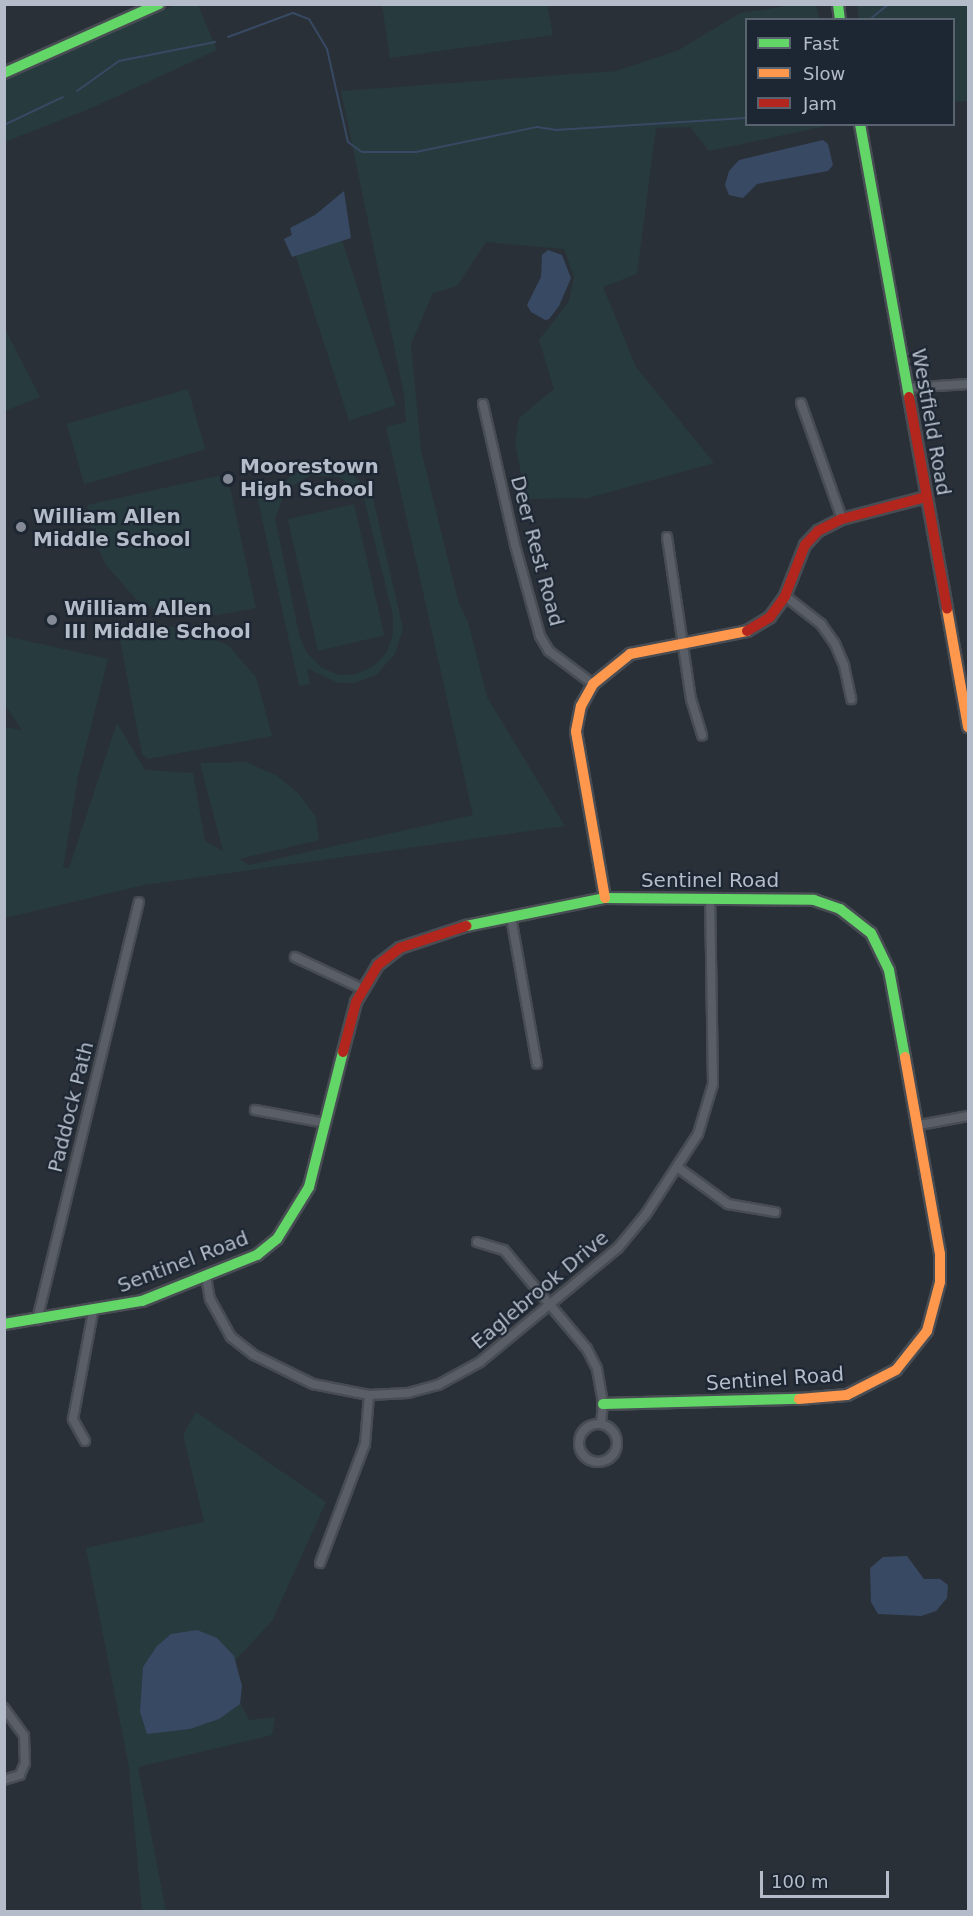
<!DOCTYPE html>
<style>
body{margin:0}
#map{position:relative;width:973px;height:1916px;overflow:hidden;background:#2a3038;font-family:"DejaVu Sans",sans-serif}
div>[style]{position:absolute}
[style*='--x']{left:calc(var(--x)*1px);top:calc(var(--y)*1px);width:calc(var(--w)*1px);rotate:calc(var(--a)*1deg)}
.green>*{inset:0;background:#273a3e;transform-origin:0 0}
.water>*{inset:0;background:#384963}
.stream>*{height:2px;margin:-1px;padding:0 1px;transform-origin:1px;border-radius:1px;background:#384963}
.roads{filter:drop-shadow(2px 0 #484c53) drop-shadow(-2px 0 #484c53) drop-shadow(0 2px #484c53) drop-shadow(0 -2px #484c53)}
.street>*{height:8px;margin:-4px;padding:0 4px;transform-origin:4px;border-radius:4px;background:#5a5e66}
.street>.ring{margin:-4px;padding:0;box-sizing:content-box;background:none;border:8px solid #5a5e66;border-radius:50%}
.fast>*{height:10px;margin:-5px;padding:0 5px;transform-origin:5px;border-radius:5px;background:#63d668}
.slow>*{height:10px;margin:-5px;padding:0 5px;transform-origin:5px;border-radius:5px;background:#ff974d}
.jam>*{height:10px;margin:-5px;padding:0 5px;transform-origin:5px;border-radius:5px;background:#b3261e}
.dots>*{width:16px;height:16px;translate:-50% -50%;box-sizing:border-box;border:3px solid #1d2633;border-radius:50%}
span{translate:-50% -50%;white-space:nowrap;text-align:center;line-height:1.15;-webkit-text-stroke:4.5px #1d2633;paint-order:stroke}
.street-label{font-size:20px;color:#b4bcc9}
.poi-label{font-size:20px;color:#b4bcc9;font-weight:700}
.left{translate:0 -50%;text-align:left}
.frame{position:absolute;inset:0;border:6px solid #b4bcc9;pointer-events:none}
.legend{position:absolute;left:745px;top:18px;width:210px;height:108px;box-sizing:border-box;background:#1d2633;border:2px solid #59626f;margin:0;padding:8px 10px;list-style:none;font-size:18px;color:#b4bcc9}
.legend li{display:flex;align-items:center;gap:12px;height:30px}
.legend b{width:30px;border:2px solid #59626f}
.scale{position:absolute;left:760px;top:1871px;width:129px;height:27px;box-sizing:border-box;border:3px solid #b4bcc9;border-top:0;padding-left:8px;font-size:18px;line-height:21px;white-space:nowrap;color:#b4bcc9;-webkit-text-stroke:4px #1d2633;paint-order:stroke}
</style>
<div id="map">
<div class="green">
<i style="clip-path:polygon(178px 4px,198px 5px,217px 50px,96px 106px,5px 142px,5px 79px)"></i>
<i style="clip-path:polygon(382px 5px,547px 5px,553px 35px,390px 58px)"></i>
<i style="clip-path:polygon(794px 5px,816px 5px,819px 19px,746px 20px,746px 124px,831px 125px,709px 151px,690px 127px,656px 128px,637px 274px,603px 287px,636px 367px,714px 463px,588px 498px,526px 499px,515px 443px,519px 418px,554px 389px,539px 340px,569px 301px,574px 277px,564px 249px,486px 242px,457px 286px,433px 293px,411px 344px,421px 450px,459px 604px,468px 622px,487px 697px,565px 826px,144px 885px,5px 918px,5px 727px,22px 730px,5px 705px,5px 636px,108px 659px,78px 777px,63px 868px,69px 868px,117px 723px,145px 770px,193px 773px,205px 841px,223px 851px,200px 763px,246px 762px,276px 775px,299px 794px,316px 817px,319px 840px,239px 859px,249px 865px,473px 815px,386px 427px,406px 422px,404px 394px,341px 91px,616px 71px,679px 50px,740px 13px)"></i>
<i style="clip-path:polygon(857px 5px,968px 5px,968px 101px,954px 102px,954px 20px,859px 19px)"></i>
<i style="left:342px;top:240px;width:174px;height:49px;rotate:72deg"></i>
<i style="clip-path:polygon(5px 329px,40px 397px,5px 411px,4px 411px)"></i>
<i style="left:188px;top:389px;width:63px;height:126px;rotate:74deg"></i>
<i style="clip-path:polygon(evenodd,321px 465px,352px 474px,372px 494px,403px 629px,395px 654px,376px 675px,355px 683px,338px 683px,307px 668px,310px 684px,299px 686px,257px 496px,268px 494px,270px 501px,292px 474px,321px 465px,311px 475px,340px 477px,364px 498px,393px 616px,393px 634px,387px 652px,374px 666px,356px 674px,340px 675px,322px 668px,307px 653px,300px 638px,275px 518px,286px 490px,311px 475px)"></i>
<i style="clip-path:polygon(218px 476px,229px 483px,256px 608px,218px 615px,163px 614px,136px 599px,106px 565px,92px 535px,87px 505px)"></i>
<i style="left:354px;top:504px;width:135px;height:68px;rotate:77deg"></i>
<i style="clip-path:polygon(135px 627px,183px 627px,228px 645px,256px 677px,272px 736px,148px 759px,142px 754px,119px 635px)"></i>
<i style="clip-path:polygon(196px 1412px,326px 1502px,272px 1621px,232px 1664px,236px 1695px,249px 1720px,275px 1717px,272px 1735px,138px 1767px,166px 1911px,142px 1911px,129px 1767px,86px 1548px,204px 1522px,183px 1435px)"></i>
</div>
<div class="water">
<i style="clip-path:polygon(823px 140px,828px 144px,833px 165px,828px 171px,757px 184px,743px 198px,729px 195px,725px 185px,729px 171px,739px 160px)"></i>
<i style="clip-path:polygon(344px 191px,351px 238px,292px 257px,284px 239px,292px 235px,290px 228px,315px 215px)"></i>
<i style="clip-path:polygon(548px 250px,562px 255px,571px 278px,559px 306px,549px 319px,545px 320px,531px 312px,527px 305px,541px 277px,542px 255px)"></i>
<i style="clip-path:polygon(907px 1556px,924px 1579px,940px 1579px,948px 1585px,947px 1598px,936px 1611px,921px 1616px,878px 1614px,871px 1602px,870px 1568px,883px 1557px)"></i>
<i style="clip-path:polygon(197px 1630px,217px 1638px,234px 1656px,242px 1686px,240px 1704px,219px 1719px,190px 1729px,147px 1734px,140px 1712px,143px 1667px,157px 1646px,171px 1634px)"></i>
</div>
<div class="stream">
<i style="--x:869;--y:20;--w:26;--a:-39"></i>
<i style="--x:228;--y:37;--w:69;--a:-20.3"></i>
<i style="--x:293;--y:13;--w:17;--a:21"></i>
<i style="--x:309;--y:19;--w:35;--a:59"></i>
<i style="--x:327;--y:49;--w:95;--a:77.3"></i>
<i style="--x:348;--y:142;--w:17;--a:36"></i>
<i style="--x:362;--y:152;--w:54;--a:0"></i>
<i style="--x:416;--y:152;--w:124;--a:-11.7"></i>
<i style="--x:537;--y:127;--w:18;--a:9"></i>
<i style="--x:555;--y:130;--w:191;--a:-3.6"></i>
<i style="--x:77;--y:91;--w:52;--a:-35.5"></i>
<i style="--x:119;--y:61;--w:98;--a:-11.2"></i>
<i style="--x:4;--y:125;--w:65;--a:-25.4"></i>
</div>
<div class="roads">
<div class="street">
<i style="--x:906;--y:388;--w:62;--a:-3.7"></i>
<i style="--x:801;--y:403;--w:123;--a:70.5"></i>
<i style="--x:483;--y:404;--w:145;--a:77.2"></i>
<i style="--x:515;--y:545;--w:94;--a:74.6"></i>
<i style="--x:540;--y:636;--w:17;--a:59"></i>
<i style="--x:549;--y:651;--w:55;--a:36.9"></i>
<i style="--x:667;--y:537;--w:164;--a:81.6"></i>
<i style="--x:691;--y:699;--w:38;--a:73"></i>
<i style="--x:785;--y:596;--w:46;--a:37.9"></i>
<i style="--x:821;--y:624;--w:24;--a:55"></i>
<i style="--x:835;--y:644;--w:23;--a:67"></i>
<i style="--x:844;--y:665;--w:35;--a:78"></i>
<i style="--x:511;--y:917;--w:149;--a:80"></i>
<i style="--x:295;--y:957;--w:75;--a:25.2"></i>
<i style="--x:255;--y:1110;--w:71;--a:10.5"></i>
<i style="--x:919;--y:1125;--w:50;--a:-10.4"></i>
<i style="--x:677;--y:1167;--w:63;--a:36"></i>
<i style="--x:728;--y:1204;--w:48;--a:9.7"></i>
<i style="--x:477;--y:1242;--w:28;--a:17"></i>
<i style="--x:504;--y:1250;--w:129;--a:50"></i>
<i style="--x:587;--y:1349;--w:22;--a:63"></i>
<i style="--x:597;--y:1369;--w:36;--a:80"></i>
<i style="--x:603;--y:1404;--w:19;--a:96"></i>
<i style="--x:206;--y:1277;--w:22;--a:80"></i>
<i style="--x:210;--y:1299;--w:43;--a:61.1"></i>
<i style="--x:231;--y:1337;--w:29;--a:38"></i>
<i style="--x:254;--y:1355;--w:66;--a:26.2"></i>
<i style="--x:313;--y:1384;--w:57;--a:11.1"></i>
<i style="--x:369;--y:1395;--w:39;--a:-3"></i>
<i style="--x:408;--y:1393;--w:31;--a:-15"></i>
<i style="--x:438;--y:1385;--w:48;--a:-28.7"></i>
<i style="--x:480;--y:1362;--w:179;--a:-39.6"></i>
<i style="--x:618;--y:1248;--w:44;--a:-50.5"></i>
<i style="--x:646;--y:1214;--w:95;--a:-57"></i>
<i style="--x:698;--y:1134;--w:52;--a:-73.3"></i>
<i style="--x:713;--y:1084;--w:185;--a:-90.9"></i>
<i style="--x:37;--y:1320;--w:430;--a:-76.3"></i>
<i class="ring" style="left:579px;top:1424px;width:30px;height:30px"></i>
<i style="--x:85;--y:1441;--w:25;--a:-119"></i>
<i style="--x:73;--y:1419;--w:109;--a:-79.4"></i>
<i style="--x:320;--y:1563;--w:127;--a:-69.3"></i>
<i style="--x:365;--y:1444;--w:49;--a:-85.3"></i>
<i style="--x:4;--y:1708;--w:34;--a:54"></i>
<i style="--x:24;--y:1736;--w:27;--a:88"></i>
<i style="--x:25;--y:1763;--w:13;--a:113"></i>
<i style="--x:20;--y:1775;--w:17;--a:163"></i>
</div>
<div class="fast">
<i style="--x:838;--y:4;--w:16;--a:83"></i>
<i style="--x:4;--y:73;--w:170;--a:-24"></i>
<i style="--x:860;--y:124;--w:277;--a:79.8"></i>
<i style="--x:466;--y:926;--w:142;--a:-11.4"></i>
<i style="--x:605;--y:898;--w:209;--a:0.5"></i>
<i style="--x:814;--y:900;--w:28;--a:19"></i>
<i style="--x:840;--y:909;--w:39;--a:38"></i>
<i style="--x:871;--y:933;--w:41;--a:64.1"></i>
<i style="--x:889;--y:970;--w:88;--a:79.6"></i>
<i style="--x:4;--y:1324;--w:140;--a:-9.5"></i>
<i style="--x:142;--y:1301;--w:124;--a:-21.8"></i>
<i style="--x:257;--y:1255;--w:26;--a:-39"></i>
<i style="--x:277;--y:1239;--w:61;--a:-58.4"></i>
<i style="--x:309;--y:1187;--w:139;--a:-75.9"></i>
<i style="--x:603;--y:1404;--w:196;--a:-1.5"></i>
</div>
<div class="slow">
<i style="--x:947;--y:609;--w:120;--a:79.9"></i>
<i style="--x:605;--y:898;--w:169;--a:-99.9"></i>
<i style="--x:576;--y:731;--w:25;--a:-79"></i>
<i style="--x:581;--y:706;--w:25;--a:-61"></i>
<i style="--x:593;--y:684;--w:48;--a:-39"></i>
<i style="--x:630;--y:654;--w:119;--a:-11.1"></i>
<i style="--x:799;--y:1399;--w:48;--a:-4.8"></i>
<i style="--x:847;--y:1395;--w:55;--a:-27"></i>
<i style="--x:896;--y:1370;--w:50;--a:-51.5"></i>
<i style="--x:927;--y:1331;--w:51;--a:-75.1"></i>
<i style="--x:940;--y:1282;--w:28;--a:-90"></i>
<i style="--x:940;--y:1254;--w:200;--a:-100.1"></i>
</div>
<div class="jam">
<i style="--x:909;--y:397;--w:215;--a:79.8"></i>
<i style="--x:747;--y:631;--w:27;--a:-31"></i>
<i style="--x:770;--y:617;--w:26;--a:-54"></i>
<i style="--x:785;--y:596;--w:55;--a:-68.6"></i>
<i style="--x:805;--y:545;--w:19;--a:-47"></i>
<i style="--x:818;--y:531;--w:27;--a:-27"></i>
<i style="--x:842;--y:519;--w:87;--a:-14.7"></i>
<i style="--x:343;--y:1052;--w:52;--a:-75.4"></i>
<i style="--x:356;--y:1002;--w:43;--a:-59.3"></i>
<i style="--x:378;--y:965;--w:28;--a:-38"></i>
<i style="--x:400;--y:948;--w:70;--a:-18.4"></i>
</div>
</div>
<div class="dots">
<i style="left:228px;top:479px;background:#848b96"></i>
<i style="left:21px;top:527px;background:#848b96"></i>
<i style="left:52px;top:620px;background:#848b96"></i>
</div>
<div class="street-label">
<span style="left:931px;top:422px;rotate:80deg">Westfield Road</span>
<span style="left:537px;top:551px;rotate:75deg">Deer Rest Road</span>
<span style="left:710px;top:880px">Sentinel Road</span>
<span style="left:71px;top:1107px;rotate:-76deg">Paddock Path</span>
<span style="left:183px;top:1262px;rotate:-21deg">Sentinel Road</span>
<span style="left:540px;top:1290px;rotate:-40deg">Eaglebrook Drive</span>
<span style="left:775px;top:1379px;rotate:-4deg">Sentinel Road</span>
</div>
<div class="poi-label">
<span class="left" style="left:240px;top:478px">Moorestown<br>High School</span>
<span class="left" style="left:33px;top:528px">William Allen<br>Middle School</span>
<span class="left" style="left:64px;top:620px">William Allen<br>III Middle School</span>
</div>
<div class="frame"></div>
<ul class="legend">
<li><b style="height:8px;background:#63d668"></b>Fast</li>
<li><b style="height:8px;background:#ff974d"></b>Slow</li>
<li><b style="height:8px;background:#b3261e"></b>Jam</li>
</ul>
<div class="scale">100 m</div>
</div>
